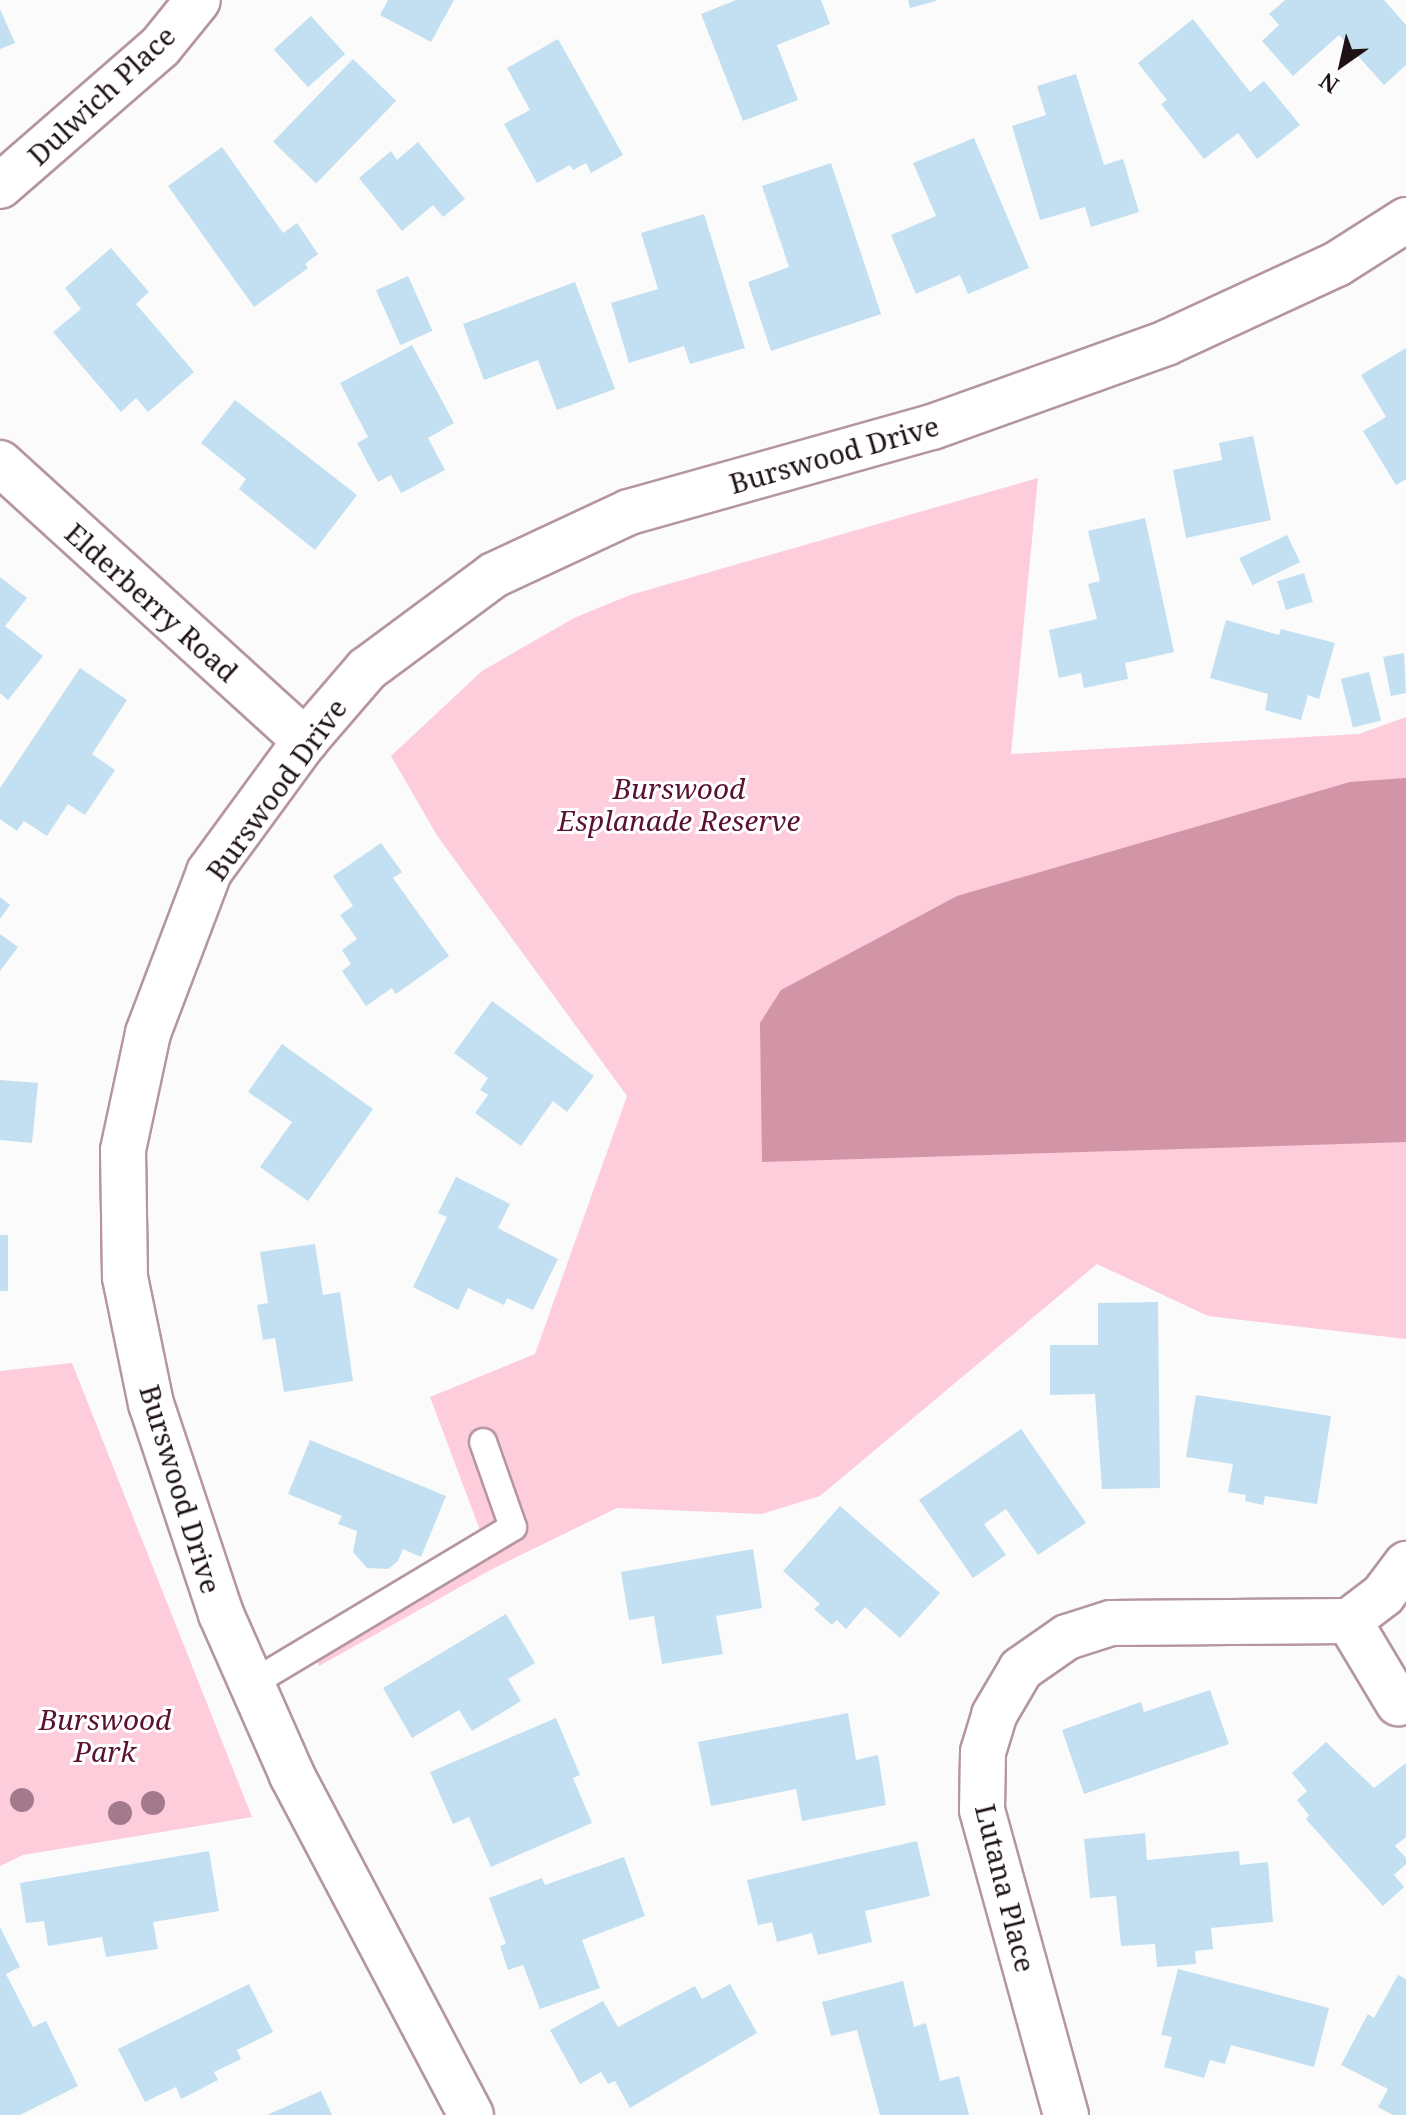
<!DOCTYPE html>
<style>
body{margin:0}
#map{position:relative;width:1406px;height:2115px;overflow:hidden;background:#fbfbfb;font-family:"Noto Serif",serif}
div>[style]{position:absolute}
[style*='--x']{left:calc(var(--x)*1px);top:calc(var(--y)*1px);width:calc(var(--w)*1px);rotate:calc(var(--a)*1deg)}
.green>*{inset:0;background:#fdcddb}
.water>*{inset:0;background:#d294a7}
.building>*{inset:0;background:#c2e0f1;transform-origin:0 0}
.roads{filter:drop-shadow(2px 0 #b5969f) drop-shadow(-2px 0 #b5969f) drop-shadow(0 2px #b5969f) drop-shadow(0 -2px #b5969f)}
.service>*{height:26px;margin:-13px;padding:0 13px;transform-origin:13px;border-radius:13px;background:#fff}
.minor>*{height:44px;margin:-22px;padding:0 22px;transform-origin:22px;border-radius:22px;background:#fff}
.tertiary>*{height:44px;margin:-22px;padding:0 22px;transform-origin:22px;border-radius:22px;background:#fff}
.trees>*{width:24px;height:24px;margin:-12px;border-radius:50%;background:#a27a8c}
span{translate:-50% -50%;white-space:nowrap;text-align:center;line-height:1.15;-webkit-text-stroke:6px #fff;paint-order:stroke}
.street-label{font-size:28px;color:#1e1216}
.park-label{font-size:28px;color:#5a1031;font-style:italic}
.north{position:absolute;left:1302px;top:24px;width:80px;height:80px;-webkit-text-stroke:6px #fff;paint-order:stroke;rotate:214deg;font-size:22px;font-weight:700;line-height:32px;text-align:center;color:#1e1216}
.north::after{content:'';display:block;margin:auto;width:28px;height:36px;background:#1e1216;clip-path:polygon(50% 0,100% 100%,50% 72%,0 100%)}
</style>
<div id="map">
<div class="green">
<i style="clip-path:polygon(1038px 478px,1011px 754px,1359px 734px,1406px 717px,1406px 1339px,1208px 1316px,1097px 1264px,820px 1496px,762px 1514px,617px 1508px,494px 1568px,319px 1666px,306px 1635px,481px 1533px,430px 1397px,535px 1354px,627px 1096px,438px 837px,391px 756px,482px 671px,574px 618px,630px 595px)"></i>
<i style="clip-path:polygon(72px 1363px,252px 1817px,23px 1855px,0 1866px,0 1371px)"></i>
</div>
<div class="water">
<i style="clip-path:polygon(1406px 778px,1406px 1142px,762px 1162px,760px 1023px,781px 990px,957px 896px,1350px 782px)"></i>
</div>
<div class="building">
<i style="clip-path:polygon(388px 0,454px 0,431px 42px,380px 15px)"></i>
<i style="clip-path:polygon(736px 0,821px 0,830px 24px,777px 45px,798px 100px,743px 121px,701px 14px)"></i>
<i style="clip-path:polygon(908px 0,936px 0,936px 1px,910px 8px)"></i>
<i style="clip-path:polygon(1285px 0,1384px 0,1406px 25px,1406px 65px,1384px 85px,1339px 35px,1293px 76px,1262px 41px,1279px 25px,1269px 14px)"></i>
<i style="clip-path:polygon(0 9px,15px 43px,0 49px)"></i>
<i style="left:311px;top:16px;width:51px;height:50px;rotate:48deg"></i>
<i style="clip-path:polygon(1193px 19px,1250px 92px,1264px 81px,1300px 125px,1257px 159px,1238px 133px,1204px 159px,1161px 104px,1167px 100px,1138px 63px)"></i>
<i style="clip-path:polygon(558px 39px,623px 155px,591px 173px,586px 163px,573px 170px,570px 165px,537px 183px,504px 124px,530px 110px,507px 68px)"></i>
<i style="left:353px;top:59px;width:60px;height:115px;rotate:44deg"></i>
<i style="clip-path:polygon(1076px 74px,1104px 165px,1123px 159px,1139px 212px,1091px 227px,1085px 207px,1040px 220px,1012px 126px,1046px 115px,1037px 86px)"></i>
<i style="clip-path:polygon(974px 138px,1029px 268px,968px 294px,960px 275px,916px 294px,891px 235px,936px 216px,913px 163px)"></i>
<i style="clip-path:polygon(418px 142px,465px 199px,443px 217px,433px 205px,402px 231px,359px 178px,391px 151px,397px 160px)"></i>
<i style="clip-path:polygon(222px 147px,283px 233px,297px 223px,318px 254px,305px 264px,308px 268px,254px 307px,168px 186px)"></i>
<i style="clip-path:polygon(831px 163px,881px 314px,771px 351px,748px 282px,789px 267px,762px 186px)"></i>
<i style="clip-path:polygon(704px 214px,745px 348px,690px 364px,684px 346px,629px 363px,611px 303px,658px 289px,641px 233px)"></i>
<i style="clip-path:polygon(111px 248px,149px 292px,136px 304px,194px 372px,148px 412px,136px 398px,121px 412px,53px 332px,81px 309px,65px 288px)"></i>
<i style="left:408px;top:276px;width:60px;height:35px;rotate:66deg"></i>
<i style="clip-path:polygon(575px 282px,615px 389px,557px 410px,538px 360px,484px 380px,463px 324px)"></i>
<i style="clip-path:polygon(412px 345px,454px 423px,428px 438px,445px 470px,401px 493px,391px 475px,378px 482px,357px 443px,368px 437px,340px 383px)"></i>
<i style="clip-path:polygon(1406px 348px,1406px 479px,1396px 485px,1363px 431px,1386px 417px,1361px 375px)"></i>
<i style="clip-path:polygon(235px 400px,357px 495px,315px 550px,239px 489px,246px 479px,201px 443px)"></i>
<i style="clip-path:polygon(1253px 436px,1271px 520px,1186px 538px,1173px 470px,1222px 460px,1219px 443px)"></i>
<i style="clip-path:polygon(1145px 518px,1174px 652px,1125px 663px,1128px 679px,1084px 688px,1081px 673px,1059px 678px,1049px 630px,1097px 619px,1088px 584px,1100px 581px,1088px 531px)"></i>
<i style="left:1287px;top:535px;width:30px;height:53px;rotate:64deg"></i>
<i style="left:1304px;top:573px;width:30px;height:28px;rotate:73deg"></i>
<i style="clip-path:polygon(0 577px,27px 598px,5px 626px,43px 656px,8px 700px,0 693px)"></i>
<i style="clip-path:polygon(1226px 620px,1279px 635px,1281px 629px,1335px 643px,1319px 699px,1308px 695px,1301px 720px,1265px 710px,1268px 694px,1210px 678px)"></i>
<i style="clip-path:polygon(1404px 653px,1406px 693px,1391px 696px,1383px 657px)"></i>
<i style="clip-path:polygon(80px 668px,127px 700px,92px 754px,115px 770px,85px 815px,68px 804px,47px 836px,24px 821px,17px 831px,0 819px,0 788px)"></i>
<i style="left:1369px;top:672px;width:50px;height:29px;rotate:76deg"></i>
<i style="clip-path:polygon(381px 843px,402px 872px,393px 878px,449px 956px,396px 994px,392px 988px,366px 1006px,342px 971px,351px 964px,342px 950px,357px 939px,340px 915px,353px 906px,333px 876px)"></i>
<i style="clip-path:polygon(0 897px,10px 905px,0 919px)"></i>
<i style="clip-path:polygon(0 934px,18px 947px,0 971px)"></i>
<i style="clip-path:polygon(492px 1001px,594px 1076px,567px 1112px,553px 1101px,521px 1146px,475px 1113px,488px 1095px,480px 1090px,488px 1078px,454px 1053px)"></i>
<i style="clip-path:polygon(282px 1044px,373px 1109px,308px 1201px,260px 1167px,292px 1122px,248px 1092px)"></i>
<i style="clip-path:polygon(0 1080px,38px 1083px,32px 1143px,0 1140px)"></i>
<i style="clip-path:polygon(456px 1177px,510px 1204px,498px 1228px,558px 1259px,533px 1310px,507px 1298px,504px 1305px,468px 1288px,458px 1310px,413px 1287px,447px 1217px,438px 1213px)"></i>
<i style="left:0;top:1235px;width:8px;height:56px"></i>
<i style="clip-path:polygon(315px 1244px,323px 1295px,340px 1292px,353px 1381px,284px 1392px,275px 1338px,263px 1340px,257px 1305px,268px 1303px,260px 1252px)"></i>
<i style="clip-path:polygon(1158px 1302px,1160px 1488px,1102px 1489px,1095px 1394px,1050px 1395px,1050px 1345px,1098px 1345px,1098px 1303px)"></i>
<i style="clip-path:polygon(1196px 1395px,1331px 1416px,1317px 1504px,1265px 1496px,1263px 1505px,1245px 1501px,1246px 1495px,1228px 1492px,1233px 1464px,1186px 1457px)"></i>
<i style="clip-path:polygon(1021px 1429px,1086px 1523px,1038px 1555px,1006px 1509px,984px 1524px,1006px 1555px,973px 1578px,919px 1500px)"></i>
<i style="clip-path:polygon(310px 1440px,446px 1496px,421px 1557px,403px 1549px,398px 1561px,388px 1569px,367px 1568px,353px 1552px,357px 1531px,338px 1524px,342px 1516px,288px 1494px)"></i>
<i style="clip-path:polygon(840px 1506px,940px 1593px,900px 1638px,865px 1607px,846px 1629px,837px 1620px,832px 1625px,814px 1609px,820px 1604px,783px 1571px)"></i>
<i style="clip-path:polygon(753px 1549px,762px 1608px,716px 1616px,723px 1654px,662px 1664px,654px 1616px,629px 1620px,621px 1572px)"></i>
<i style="clip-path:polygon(506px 1614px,535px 1663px,508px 1679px,521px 1701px,472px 1731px,459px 1710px,412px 1738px,383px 1688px)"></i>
<i style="clip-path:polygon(1210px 1690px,1229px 1744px,1084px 1794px,1062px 1730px,1141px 1702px,1144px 1712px)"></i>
<i style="clip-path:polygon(848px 1713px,856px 1760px,878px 1755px,886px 1805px,802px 1821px,796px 1789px,711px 1806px,698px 1742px)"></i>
<i style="clip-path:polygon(556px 1718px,580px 1775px,573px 1778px,592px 1823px,491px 1867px,469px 1817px,453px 1824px,430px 1772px)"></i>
<i style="clip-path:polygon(1326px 1742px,1374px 1788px,1406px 1763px,1406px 1837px,1395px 1846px,1406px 1858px,1406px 1864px,1394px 1875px,1404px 1887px,1383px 1906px,1306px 1819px,1309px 1815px,1297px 1800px,1307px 1791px,1292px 1773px)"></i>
<i style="clip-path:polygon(1145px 1833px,1147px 1860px,1239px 1851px,1240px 1865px,1268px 1862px,1273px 1922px,1211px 1928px,1213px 1949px,1195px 1951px,1196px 1964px,1157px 1967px,1155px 1944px,1121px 1946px,1116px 1896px,1090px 1898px,1084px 1839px)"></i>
<i style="clip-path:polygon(917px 1841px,930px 1896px,865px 1911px,872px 1942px,818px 1955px,812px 1933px,777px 1942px,772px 1922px,758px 1925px,747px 1880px)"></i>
<i style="clip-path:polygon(209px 1851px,219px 1911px,153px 1922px,158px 1949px,106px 1957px,102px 1937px,48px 1946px,44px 1921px,26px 1923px,20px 1883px)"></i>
<i style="clip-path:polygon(624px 1857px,645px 1916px,582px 1940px,600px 1988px,540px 2009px,523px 1965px,508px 1970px,500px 1946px,506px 1944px,489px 1898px,542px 1878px,545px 1885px)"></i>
<i style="clip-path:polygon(0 1927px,20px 1967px,6px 1974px,33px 2027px,46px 2021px,78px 2086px,20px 2115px,0 2115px)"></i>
<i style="clip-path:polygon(1178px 1969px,1329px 2008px,1314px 2067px,1231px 2045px,1225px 2064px,1210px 2060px,1204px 2078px,1164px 2067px,1172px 2037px,1161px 2035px)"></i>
<i style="clip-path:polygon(1398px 1975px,1406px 1979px,1406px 2115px,1393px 2115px,1378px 2107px,1388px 2089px,1341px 2065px,1368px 2014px,1374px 2018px)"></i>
<i style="clip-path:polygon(903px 1981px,914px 2027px,926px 2023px,940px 2081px,959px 2076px,969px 2115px,880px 2115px,857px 2030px,831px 2036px,822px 2002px)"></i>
<i style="clip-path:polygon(249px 1984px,273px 2032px,237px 2050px,241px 2059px,214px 2072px,218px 2080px,181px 2099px,176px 2087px,145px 2102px,118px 2049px)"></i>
<i style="clip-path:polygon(730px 1984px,757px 2033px,630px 2108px,615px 2081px,608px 2084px,601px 2072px,580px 2084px,550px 2030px,603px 2001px,618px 2027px,695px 1986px,702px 1999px)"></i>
<i style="clip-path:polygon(321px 2091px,332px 2115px,267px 2115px)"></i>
</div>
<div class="roads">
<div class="service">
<i style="--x:251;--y:1684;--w:305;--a:-30.9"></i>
<i style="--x:513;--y:1527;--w:90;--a:-109.4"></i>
</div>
<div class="minor">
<i style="--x:0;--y:186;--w:212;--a:-41"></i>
<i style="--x:160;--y:47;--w:60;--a:-51"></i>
<i style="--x:0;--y:463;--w:413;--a:42.3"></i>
<i style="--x:1349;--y:1621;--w:96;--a:59.1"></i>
<i style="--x:1066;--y:2115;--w:316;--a:-105.4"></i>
<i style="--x:982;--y:1810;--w:58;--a:-89"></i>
<i style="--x:983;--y:1752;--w:39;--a:-73"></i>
<i style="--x:994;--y:1715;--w:53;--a:-59.6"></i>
<i style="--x:1021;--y:1669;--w:56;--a:-34.8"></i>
<i style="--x:1067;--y:1637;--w:46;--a:-17.7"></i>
<i style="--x:1111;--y:1623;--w:238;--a:-0.5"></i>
<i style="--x:1349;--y:1621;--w:43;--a:-37.4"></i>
<i style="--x:1383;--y:1595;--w:39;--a:-53"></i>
</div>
<div class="tertiary">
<i style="--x:471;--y:2115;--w:384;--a:-117.8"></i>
<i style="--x:292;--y:1775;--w:176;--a:-113.8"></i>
<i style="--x:221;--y:1614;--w:221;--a:-108.4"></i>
<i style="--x:151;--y:1404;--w:130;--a:-101.6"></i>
<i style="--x:125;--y:1277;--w:127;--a:-90.9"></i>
<i style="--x:123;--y:1150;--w:120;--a:-77.9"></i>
<i style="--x:148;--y:1033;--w:172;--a:-69.2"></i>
<i style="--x:209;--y:872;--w:162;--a:-53.8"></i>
<i style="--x:305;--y:741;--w:95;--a:-49.3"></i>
<i style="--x:367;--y:669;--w:158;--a:-36.5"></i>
<i style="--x:494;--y:575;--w:149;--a:-25"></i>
<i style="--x:629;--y:512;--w:315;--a:-15.7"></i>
<i style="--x:932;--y:427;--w:249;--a:-19.7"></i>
<i style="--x:1166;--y:343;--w:188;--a:-24.8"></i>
<i style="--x:1337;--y:264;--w:82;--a:-32.5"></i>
</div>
</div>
<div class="trees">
<i style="left:22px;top:1800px"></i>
<i style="left:153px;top:1803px"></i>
<i style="left:120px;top:1813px"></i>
</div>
<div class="street-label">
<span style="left:101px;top:95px;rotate:-43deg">Dulwich Place</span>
<span style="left:834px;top:454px;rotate:-16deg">Burswood Drive</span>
<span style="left:152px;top:602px;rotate:42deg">Elderberry Road</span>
<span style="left:276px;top:789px;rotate:-54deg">Burswood Drive</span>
<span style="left:181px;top:1489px;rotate:73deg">Burswood Drive</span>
<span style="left:1006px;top:1888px;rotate:76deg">Lutana Place</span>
</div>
<div class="park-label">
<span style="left:679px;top:804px">Burswood<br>Esplanade Reserve</span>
<span style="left:105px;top:1735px">Burswood<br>Park</span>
</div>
<div class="north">N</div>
</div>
